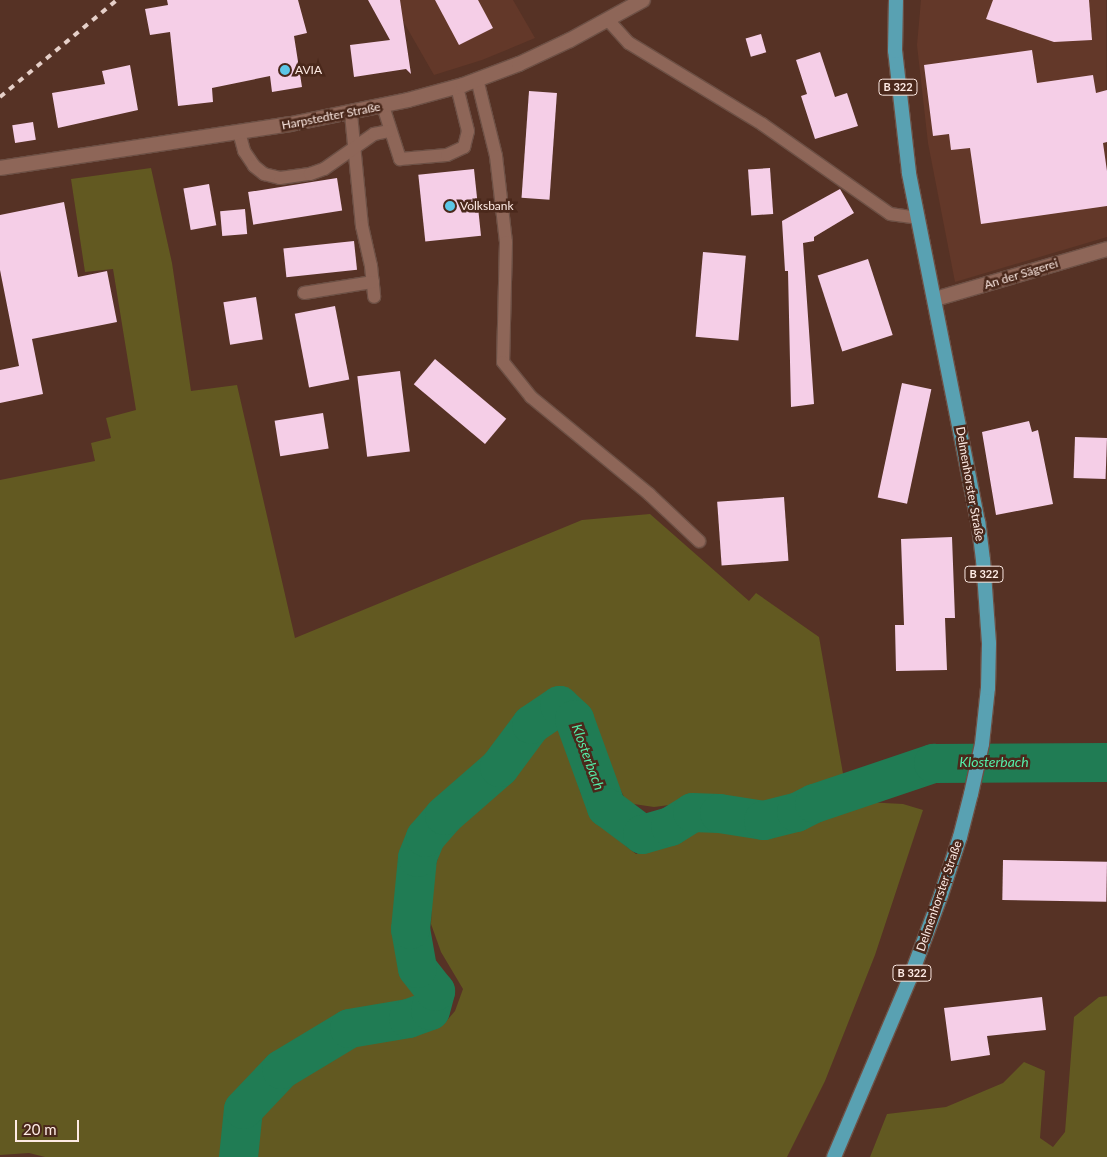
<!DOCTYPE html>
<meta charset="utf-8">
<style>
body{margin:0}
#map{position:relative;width:1107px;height:1157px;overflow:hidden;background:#563225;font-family:Lato,sans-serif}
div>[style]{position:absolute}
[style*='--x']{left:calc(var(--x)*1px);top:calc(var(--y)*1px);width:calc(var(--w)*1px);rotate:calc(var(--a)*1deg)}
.built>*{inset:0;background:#633829}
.green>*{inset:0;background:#625921}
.river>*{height:39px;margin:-19.5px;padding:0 19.5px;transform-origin:19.5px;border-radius:19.5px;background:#207c54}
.building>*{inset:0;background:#f5cee7;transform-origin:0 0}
.roads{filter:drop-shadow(1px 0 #6d5045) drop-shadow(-1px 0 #6d5045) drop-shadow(0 1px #6d5045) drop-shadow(0 -1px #6d5045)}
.service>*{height:12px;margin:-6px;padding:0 6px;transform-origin:6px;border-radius:6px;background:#8e6658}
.minor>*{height:14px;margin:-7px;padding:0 7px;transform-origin:7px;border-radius:7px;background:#8e6658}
.tertiary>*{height:14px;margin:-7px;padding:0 7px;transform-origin:7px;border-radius:7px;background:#8e6658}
.primary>*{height:14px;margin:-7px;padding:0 7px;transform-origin:7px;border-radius:7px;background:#59a1b2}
.rail>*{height:4px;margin-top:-2px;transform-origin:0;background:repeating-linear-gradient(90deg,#e6d0c9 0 6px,transparent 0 12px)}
.dots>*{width:14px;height:14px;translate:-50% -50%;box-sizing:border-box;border:2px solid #4a281b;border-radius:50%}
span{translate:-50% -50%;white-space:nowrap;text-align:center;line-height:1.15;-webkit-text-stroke:5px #4a281b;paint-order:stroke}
.shield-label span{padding:1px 4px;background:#4a281b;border:1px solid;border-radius:4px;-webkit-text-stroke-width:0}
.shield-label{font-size:11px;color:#feebe5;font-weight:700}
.poi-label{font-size:12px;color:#feebe5}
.left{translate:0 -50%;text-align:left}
.street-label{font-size:12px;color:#feebe5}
.water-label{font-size:14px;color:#54eda8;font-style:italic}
.scale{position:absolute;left:15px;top:1120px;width:64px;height:22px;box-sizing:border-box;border:2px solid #feebe5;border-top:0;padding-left:6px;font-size:15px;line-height:18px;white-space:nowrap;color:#feebe5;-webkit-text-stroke:4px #4a281b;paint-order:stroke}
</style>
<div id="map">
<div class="built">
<i style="clip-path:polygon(391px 0,513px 0,535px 38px,482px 60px,434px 75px)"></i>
<i style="clip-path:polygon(921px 0,1106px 0,1107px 237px,955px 282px,928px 143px,917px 45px)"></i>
</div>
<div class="green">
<i style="clip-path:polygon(151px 168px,172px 263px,191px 391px,237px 385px,295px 638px,582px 520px,650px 514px,749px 601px,756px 593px,819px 637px,845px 785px,814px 797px,775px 804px,715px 799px,654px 807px,627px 803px,606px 761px,591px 720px,571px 697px,547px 700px,480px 772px,426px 818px,403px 901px,399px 944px,412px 971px,423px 983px,416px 998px,354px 1015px,287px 1060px,242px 1100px,234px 1157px,45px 1157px,29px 1153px,0 1155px,0 480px,95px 461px,91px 443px,111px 438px,106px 418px,136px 410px,113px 269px,85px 272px,71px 179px)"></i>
<i style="clip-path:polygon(550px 724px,561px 729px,581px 794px,608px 832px,636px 854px,698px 829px,765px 836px,827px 818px,865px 802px,903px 804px,923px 810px,875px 955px,825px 1081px,787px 1157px,245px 1157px,253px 1128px,290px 1083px,339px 1048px,368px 1040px,412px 1035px,443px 1025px,455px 1011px,463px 989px,441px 952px,431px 924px,433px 874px,441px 848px,464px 817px,498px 787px)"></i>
<i style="clip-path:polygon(1107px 996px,1107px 1157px,870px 1157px,887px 1114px,946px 1107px,1003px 1083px,1024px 1062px,1045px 1071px,1040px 1138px,1053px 1147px,1065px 1132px,1074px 1017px,1099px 997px)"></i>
</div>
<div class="river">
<i style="--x:238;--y:1157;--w:48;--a:-84.1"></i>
<i style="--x:243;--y:1109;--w:55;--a:-46.5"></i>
<i style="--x:281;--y:1069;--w:79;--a:-31.1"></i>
<i style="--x:349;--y:1028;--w:60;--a:-9.6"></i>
<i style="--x:408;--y:1018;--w:23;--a:-20"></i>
<i style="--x:430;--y:1010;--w:20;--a:-75"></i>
<i style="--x:435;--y:991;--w:29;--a:-128"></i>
<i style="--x:417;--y:968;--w:40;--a:-100"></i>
<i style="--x:410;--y:929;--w:72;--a:-84.4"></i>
<i style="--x:417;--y:857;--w:22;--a:-68"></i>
<i style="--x:425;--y:837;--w:29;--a:-49"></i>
<i style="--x:444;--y:815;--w:73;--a:-41.1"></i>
<i style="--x:499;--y:767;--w:54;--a:-53.3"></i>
<i style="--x:531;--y:724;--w:34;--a:-34"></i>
<i style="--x:559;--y:705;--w:21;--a:43"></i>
<i style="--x:574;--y:719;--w:94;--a:70"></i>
<i style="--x:606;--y:807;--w:45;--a:36.9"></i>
<i style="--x:642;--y:834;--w:29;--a:-16"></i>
<i style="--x:670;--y:826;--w:26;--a:-32"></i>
<i style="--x:692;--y:812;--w:27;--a:2"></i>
<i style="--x:719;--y:813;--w:45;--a:9"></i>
<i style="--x:763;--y:820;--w:34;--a:-14"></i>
<i style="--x:796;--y:812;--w:20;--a:-27"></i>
<i style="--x:814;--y:803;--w:126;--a:-18.6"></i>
<i style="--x:933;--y:763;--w:174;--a:-0.3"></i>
</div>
<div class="building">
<i style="clip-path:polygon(167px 0,298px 0,307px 33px,294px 36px,302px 87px,272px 92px,270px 76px,212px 88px,213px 102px,178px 106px,170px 32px,150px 35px,145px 9px,168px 5px)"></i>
<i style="clip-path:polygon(368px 0,400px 0,411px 74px,406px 69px,354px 77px,350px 45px,390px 40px)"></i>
<i style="clip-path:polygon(435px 0,478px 0,493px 28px,459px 45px)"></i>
<i style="clip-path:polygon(993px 0,1089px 0,1092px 40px,1054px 42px,986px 19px)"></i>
<i style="left:761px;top:34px;width:19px;height:16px;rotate:74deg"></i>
<i style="clip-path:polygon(1032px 50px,1037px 83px,1093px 75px,1096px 93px,1107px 90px,1107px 142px,1103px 143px,1107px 171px,1107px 206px,981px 224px,970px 148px,951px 150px,949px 134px,933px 136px,924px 65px)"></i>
<i style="clip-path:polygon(820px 52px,835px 97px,847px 93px,858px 126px,815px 139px,801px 96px,807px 94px,796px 60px)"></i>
<i style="clip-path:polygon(130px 65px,138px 110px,58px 128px,52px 93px,105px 84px,102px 71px)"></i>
<i style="left:529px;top:91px;width:28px;height:107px;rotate:4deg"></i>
<i style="left:33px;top:122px;width:18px;height:21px;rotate:81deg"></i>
<i style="left:770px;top:168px;width:46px;height:22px;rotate:86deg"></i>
<i style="left:474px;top:169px;width:67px;height:56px;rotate:84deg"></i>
<i style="left:337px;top:178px;width:33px;height:90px;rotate:81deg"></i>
<i style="left:209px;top:184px;width:42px;height:26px;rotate:80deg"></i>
<i style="clip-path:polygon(840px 189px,854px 213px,814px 237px,814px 241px,803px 243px,814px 404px,791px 407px,788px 271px,785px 271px,782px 221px)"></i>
<i style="clip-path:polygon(64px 202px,78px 277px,107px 271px,117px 322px,32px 339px,43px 394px,0 403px,0 370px,19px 366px,0 270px,0 215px)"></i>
<i style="left:245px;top:209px;width:25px;height:25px;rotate:85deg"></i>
<i style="left:354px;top:241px;width:29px;height:71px;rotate:84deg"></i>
<i style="left:703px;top:252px;width:43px;height:85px;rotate:5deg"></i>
<i style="left:868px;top:259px;width:80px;height:53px;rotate:72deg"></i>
<i style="left:256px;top:297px;width:43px;height:33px;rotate:81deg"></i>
<i style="left:335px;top:306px;width:75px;height:41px;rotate:79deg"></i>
<i style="left:435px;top:359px;width:93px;height:33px;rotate:40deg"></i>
<i style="left:400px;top:371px;width:81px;height:43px;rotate:83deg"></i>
<i style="left:902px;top:383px;width:30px;height:117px;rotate:12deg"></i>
<i style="left:323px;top:413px;width:36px;height:49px;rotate:81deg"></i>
<i style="clip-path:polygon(1029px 421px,1032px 432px,1038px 430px,1053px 504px,996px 515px,982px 432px)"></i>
<i style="left:1075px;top:437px;width:32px;height:41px;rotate:2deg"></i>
<i style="left:784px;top:497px;width:64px;height:67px;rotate:86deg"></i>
<i style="clip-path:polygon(952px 537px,955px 618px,945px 618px,947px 670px,896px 671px,895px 625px,904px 625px,901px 539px)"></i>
<i style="left:1003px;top:860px;width:104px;height:40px;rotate:1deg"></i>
<i style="clip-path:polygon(1042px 997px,1046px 1030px,987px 1036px,990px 1055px,951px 1061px,944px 1008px)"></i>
</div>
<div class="roads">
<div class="service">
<i style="--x:608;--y:20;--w:31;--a:48"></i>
<i style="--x:629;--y:43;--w:156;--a:31.3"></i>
<i style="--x:762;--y:124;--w:156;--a:35.1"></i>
<i style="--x:890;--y:214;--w:28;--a:8"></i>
<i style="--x:477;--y:79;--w:79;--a:76.1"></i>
<i style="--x:496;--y:156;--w:87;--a:83.4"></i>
<i style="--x:506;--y:242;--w:120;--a:91.4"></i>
<i style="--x:503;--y:362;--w:45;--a:51.3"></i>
<i style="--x:531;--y:397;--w:153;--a:39.4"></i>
<i style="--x:649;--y:494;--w:69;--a:43.2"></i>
<i style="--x:383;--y:106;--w:56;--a:72.2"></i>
<i style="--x:400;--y:159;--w:47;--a:-4.9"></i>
<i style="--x:447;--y:155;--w:19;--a:-25"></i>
<i style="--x:464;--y:147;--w:16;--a:-76"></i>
<i style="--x:468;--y:131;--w:45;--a:-104"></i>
<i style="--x:351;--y:114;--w:113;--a:84.4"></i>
<i style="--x:362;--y:226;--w:41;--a:77.3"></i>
<i style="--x:371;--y:266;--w:31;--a:84"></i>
<i style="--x:239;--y:132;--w:20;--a:75"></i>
<i style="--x:244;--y:151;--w:18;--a:56"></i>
<i style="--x:254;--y:166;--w:13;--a:39"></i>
<i style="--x:264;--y:174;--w:16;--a:14"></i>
<i style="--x:280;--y:178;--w:30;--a:-8"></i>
<i style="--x:310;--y:174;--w:15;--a:-20"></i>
<i style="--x:324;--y:169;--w:61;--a:-35"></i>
<i style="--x:374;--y:134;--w:16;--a:-11"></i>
<i style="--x:304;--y:293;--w:70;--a:-9.1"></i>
</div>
<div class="minor">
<i style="--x:935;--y:299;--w:179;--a:-16.2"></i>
</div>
<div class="tertiary">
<i style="--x:0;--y:168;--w:294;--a:-8.6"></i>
<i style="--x:291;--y:124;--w:119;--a:-11.6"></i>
<i style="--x:408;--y:100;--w:57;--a:-15.3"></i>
<i style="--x:463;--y:85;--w:60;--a:-20.6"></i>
<i style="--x:519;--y:64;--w:56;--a:-25.2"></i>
<i style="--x:570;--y:40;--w:83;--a:-28.7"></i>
</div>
<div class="primary">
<i style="--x:834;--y:1157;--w:194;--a:-67"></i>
<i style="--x:910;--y:978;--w:89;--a:-69.5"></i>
<i style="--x:941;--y:895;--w:61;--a:-71.9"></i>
<i style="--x:960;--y:837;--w:44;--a:-75.7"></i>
<i style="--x:971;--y:794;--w:51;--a:-77.6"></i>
<i style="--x:982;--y:744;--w:56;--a:-83.9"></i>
<i style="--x:988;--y:688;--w:45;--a:-88.7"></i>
<i style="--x:989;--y:643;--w:83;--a:-94.1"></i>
<i style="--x:983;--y:560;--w:38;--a:-97"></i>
<i style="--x:978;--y:522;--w:356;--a:-101.2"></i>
<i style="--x:909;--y:173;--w:123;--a:-96.5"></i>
<i style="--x:895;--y:51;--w:51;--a:-88.9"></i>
</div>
</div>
<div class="rail">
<i style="--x:0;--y:97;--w:152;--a:-39.7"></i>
</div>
<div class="dots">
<i style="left:285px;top:70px;background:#5cc7e7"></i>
<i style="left:450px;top:206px;background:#5cc7e7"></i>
</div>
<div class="shield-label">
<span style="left:898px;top:87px">B 322</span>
<span style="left:984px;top:574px">B 322</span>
<span style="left:912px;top:973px">B 322</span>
</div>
<div class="poi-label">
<span class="left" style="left:295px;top:70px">AVIA</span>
<span class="left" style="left:460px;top:206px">Volksbank</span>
</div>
<div class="street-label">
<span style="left:331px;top:116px;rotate:-11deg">Harpstedter Straße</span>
<span style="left:1021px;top:274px;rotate:-17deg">An der Sägerei</span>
<span style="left:970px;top:484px;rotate:80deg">Delmenhorster Straße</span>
<span style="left:939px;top:896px;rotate:-71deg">Delmenhorster Straße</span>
</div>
<div class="water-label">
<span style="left:588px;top:757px;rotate:70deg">Klosterbach</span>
<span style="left:994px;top:762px">Klosterbach</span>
</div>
<div class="scale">20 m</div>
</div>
